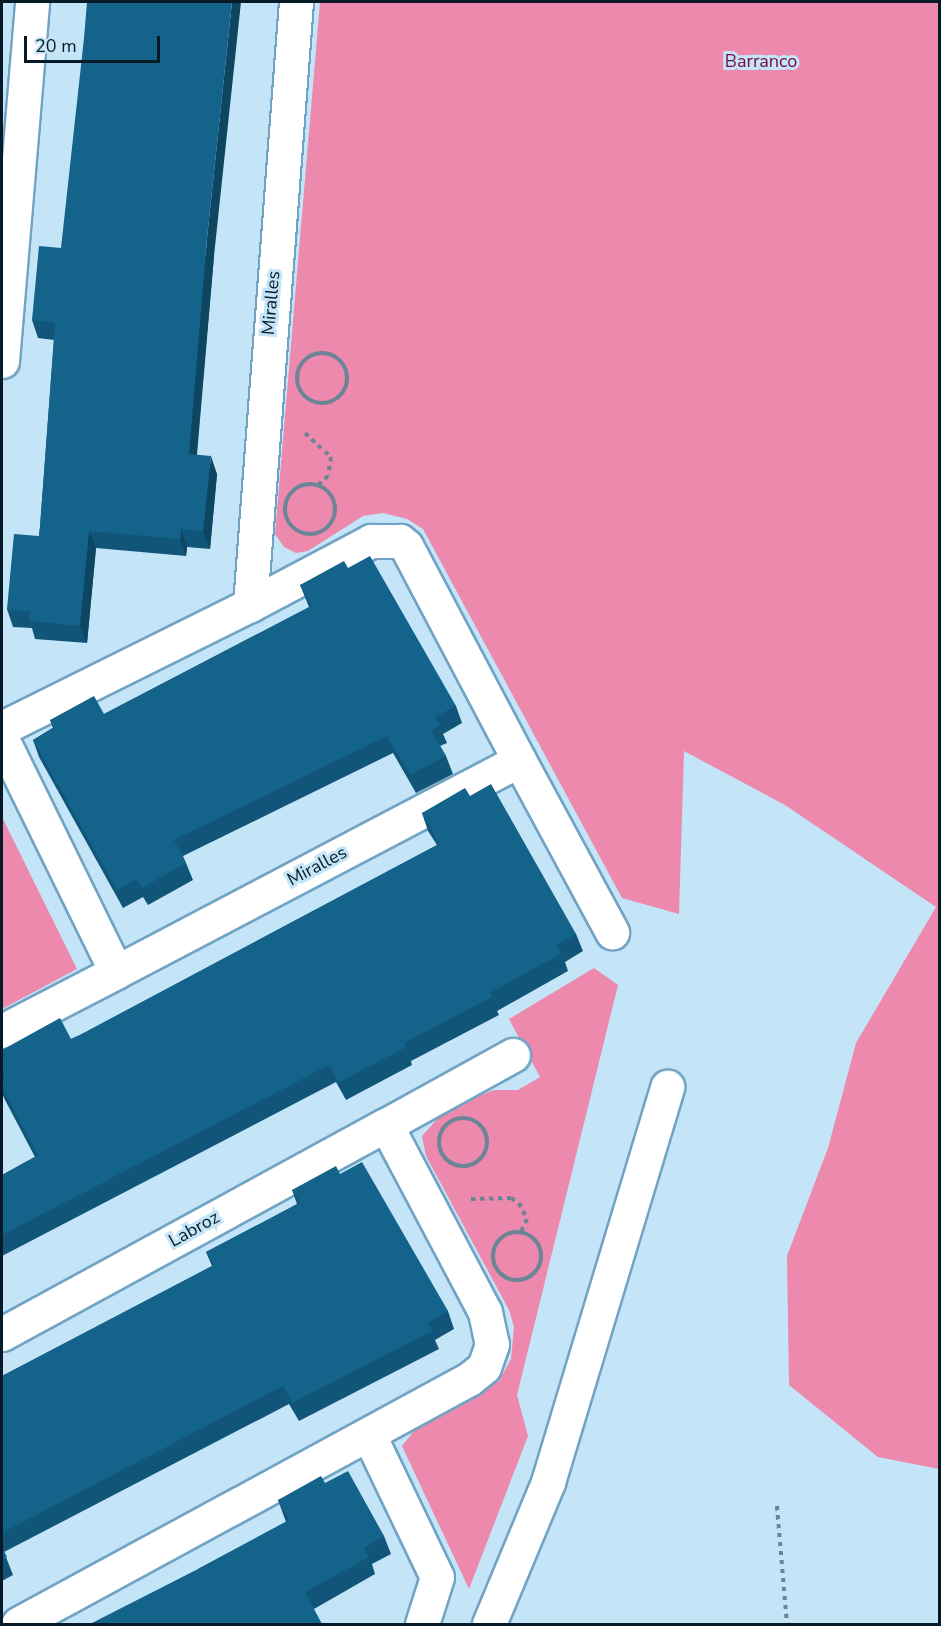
<!DOCTYPE html>
<style>
body{margin:0}
#map{position:relative;width:941px;height:1626px;overflow:hidden;background:#c4e4f8;font-family:"Nunito Sans",sans-serif}
div>[style]{position:absolute}
[style*='--x']{left:calc(var(--x)*1px);top:calc(var(--y)*1px);width:calc(var(--w)*1px);rotate:calc(var(--a)*1deg)}
.green>*{inset:0;background:#ec89ad}
.path>*{height:4px;margin-top:-2px;transform-origin:0;background:repeating-linear-gradient(90deg,#6a8595 0 4.5px,transparent 0 9px)}
.path>.ring{margin:-2px;padding:0;box-sizing:content-box;background:none;border:4px solid #6a8595;border-radius:50%}
.roads{filter:drop-shadow(2px 0 #70a3c4) drop-shadow(-2px 0 #70a3c4) drop-shadow(0 2px #70a3c4) drop-shadow(0 -2px #70a3c4)}
.minor>*{height:33px;margin:-16.5px;padding:0 16.5px;transform-origin:16.5px;border-radius:16.5px;background:#fff}
.wall>*{inset:0;background:#115578}
.shaded-wall>*{inset:0;background:#0e4561}
.building>*{inset:0;background:#14638b}
span{translate:-50% -50%;white-space:nowrap;text-align:center;line-height:1.15;-webkit-text-stroke:6px #c4e4f8;paint-order:stroke}
.park-label{font-size:18px;color:#7c0644}
.street-label{font-size:18px;color:#061b27}
.frame{position:absolute;inset:0;border:3px solid #061b27;pointer-events:none}
.scale{position:absolute;left:24px;top:36px;width:136px;height:27px;box-sizing:border-box;border:3px solid #061b27;border-top:0;padding-left:8px;font-size:18px;line-height:21px;white-space:nowrap;color:#061b27;-webkit-text-stroke:4px #c4e4f8;paint-order:stroke}
</style>
<div id="map">
<div class="green">
<i style="clip-path:polygon(320px 2px,939px 2px,939px 1469px,878px 1457px,789px 1385px,787px 1256px,828px 1148px,856px 1043px,936px 907px,785px 805px,684px 751px,679px 914px,622px 898px,423px 529px,407px 519px,383px 513px,363px 516px,308px 551px,296px 553px,284px 547px,275px 534px)"></i>
<i style="clip-path:polygon(2px 817px,77px 969px,2px 1009px)"></i>
<i style="clip-path:polygon(594px 968px,618px 985px,517px 1395px,528px 1436px,469px 1589px,402px 1446px,414px 1431px,499px 1381px,511px 1359px,514px 1327px,509px 1310px,426px 1156px,422px 1136px,439px 1117px,476px 1097px,494px 1090px,518px 1090px,540px 1077px,509px 1019px)"></i>
</div>
<div class="path">
<i class="ring" style="left:297px;top:353px;width:46px;height:46px"></i>
<i style="--x:305;--y:433;--w:35;--a:43"></i>
<i style="--x:331;--y:457;--w:19;--a:99"></i>
<i style="--x:328;--y:476;--w:13;--a:138"></i>
<i class="ring" style="left:285px;top:484px;width:46px;height:46px"></i>
<i class="ring" style="left:439px;top:1118px;width:44px;height:44px"></i>
<i style="--x:471;--y:1199;--w:40;--a:-1.4"></i>
<i style="--x:511;--y:1198;--w:9;--a:32"></i>
<i style="--x:519;--y:1203;--w:18;--a:63"></i>
<i style="--x:527;--y:1219;--w:14;--a:115"></i>
<i class="ring" style="left:493px;top:1232px;width:44px;height:44px"></i>
<i style="--x:777;--y:1506;--w:118;--a:85.2"></i>
</div>
<div class="roads">
<div class="minor">
<i style="--x:2;--y:361;--w:360;--a:-85.2"></i>
<i style="--x:2;--y:728;--w:277;--a:-26.4"></i>
<i style="--x:250;--y:605;--w:605;--a:-85.64"></i>
<i style="--x:2;--y:739;--w:259;--a:63.9"></i>
<i style="--x:116;--y:972;--w:128;--a:152.6"></i>
<i style="--x:519;--y:760;--w:196;--a:61.6"></i>
<i style="--x:116;--y:972;--w:455;--a:-27.7"></i>
<i style="--x:519;--y:760;--w:242;--a:-117.8"></i>
<i style="--x:406;--y:546;--w:8;--a:-140"></i>
<i style="--x:400;--y:541;--w:29;--a:180"></i>
<i style="--x:371;--y:541;--w:137;--a:152.1"></i>
<i style="--x:386;--y:1125;--w:145;--a:-28.9"></i>
<i style="--x:2;--y:1334;--w:437;--a:-28.6"></i>
<i style="--x:386;--y:1125;--w:212;--a:62.1"></i>
<i style="--x:485;--y:1312;--w:33;--a:78"></i>
<i style="--x:492;--y:1344;--w:24;--a:109"></i>
<i style="--x:484;--y:1367;--w:19;--a:141"></i>
<i style="--x:469;--y:1379;--w:513;--a:151.49"></i>
<i style="--x:369;--y:1435;--w:157;--a:64.4"></i>
<i style="--x:437;--y:1577;--w:49;--a:107.7"></i>
<i style="--x:489;--y:1624;--w:154;--a:-67.4"></i>
<i style="--x:548;--y:1482;--w:413;--a:-73.2"></i>
</div>
</div>
<div class="wall">
<i style="clip-path:polygon(61px 248px,214px 256px,197px 455px,217px 474px,210px 549px,187px 547px,186px 556px,96px 548px,87px 643px,35px 639px,32px 628px,13px 627px,7px 609px,39px 536px,40px 527px,54px 340px,38px 338px,32px 320px)"></i>
<i style="clip-path:polygon(348px 568px,456px 706px,462px 723px,443px 734px,447px 743px,440px 746px,446px 756px,453px 774px,416px 793px,393px 753px,183px 856px,186px 863px,193px 880px,148px 905px,143px 897px,123px 908px,39px 757px,33px 740px,53px 728px,50px 720px,104px 714px,309px 607px,300px 585px)"></i>
<i style="clip-path:polygon(470px 796px,576px 934px,583px 951px,565px 962px,568px 971px,497px 1011px,499px 1015px,411px 1061px,412px 1065px,346px 1100px,336px 1082px,2px 1256px,2px 1175px,35px 1157px,4px 1098px,2px 1092px,2px 1078px,3px 1077px,2px 1074px,2px 1050px,71px 1039px,80px 1035px,437px 845px,428px 831px,422px 813px)"></i>
<i style="clip-path:polygon(340px 1174px,448px 1311px,454px 1329px,435px 1340px,439px 1349px,299px 1421px,289px 1404px,4px 1552px,13px 1575px,2px 1581px,2px 1376px,212px 1266px,206px 1252px,297px 1204px,292px 1190px)"></i>
<i style="clip-path:polygon(325px 1483px,384px 1536px,391px 1554px,372px 1564px,375px 1574px,314px 1609px,198px 1569px,286px 1522px,278px 1500px)"></i>
</div>
<div class="shaded-wall">
<i style="clip-path:polygon(232px 2px,241px 2px,214px 256px,195px 471px,189px 454px,207px 238px)"></i>
<i style="clip-path:polygon(211px 456px,217px 474px,210px 549px,203px 531px)"></i>
<i style="clip-path:polygon(181px 529px,187px 547px,186px 556px,180px 539px)"></i>
<i style="clip-path:polygon(89px 531px,96px 548px,87px 643px,80px 626px)"></i>
</div>
<div class="building">
<i style="clip-path:polygon(87px 2px,232px 2px,207px 238px,189px 454px,211px 456px,203px 531px,181px 529px,180px 539px,89px 531px,80px 626px,29px 621px,30px 611px,7px 609px,14px 534px,39px 536px,40px 527px,55px 323px,32px 320px,39px 246px,61px 248px,84px 38px)"></i>
<i style="clip-path:polygon(370px 556px,456px 706px,435px 717px,440px 725px,431px 730px,446px 756px,410px 775px,387px 736px,174px 840px,186px 863px,142px 888px,136px 879px,117px 890px,33px 740px,54px 727px,50px 720px,94px 696px,104px 714px,312px 606px,300px 585px,344px 561px,348px 568px)"></i>
<i style="clip-path:polygon(491px 784px,576px 934px,556px 945px,562px 953px,490px 993px,492px 997px,404px 1043px,406px 1047px,339px 1082px,329px 1065px,2px 1235px,2px 1175px,38px 1155px,2px 1088px,2px 1078px,5px 1076px,2px 1069px,2px 1050px,60px 1018px,71px 1039px,80px 1035px,439px 844px,422px 813px,465px 788px,470px 796px)"></i>
<i style="clip-path:polygon(362px 1162px,448px 1311px,428px 1323px,432px 1331px,292px 1403px,283px 1386px,2px 1533px,2px 1376px,214px 1265px,206px 1252px,300px 1203px,292px 1190px,336px 1166px,340px 1174px)"></i>
<i style="clip-path:polygon(348px 1471px,384px 1536px,364px 1548px,369px 1557px,305px 1592px,322px 1624px,90px 1624px,198px 1569px,289px 1520px,278px 1500px,321px 1476px,325px 1483px)"></i>
<i style="clip-path:polygon(2px 1547px,7px 1557px,2px 1560px)"></i>
</div>
<div class="park-label">
<span style="left:761px;top:61px">Barranco</span>
</div>
<div class="street-label">
<span style="left:271px;top:303px;rotate:-85deg">Miralles</span>
<span style="left:317px;top:866px;rotate:-28deg">Miralles</span>
<span style="left:194px;top:1229px;rotate:-29deg">Labroz</span>
</div>
<div class="frame"></div>
<div class="scale">20 m</div>
</div>
